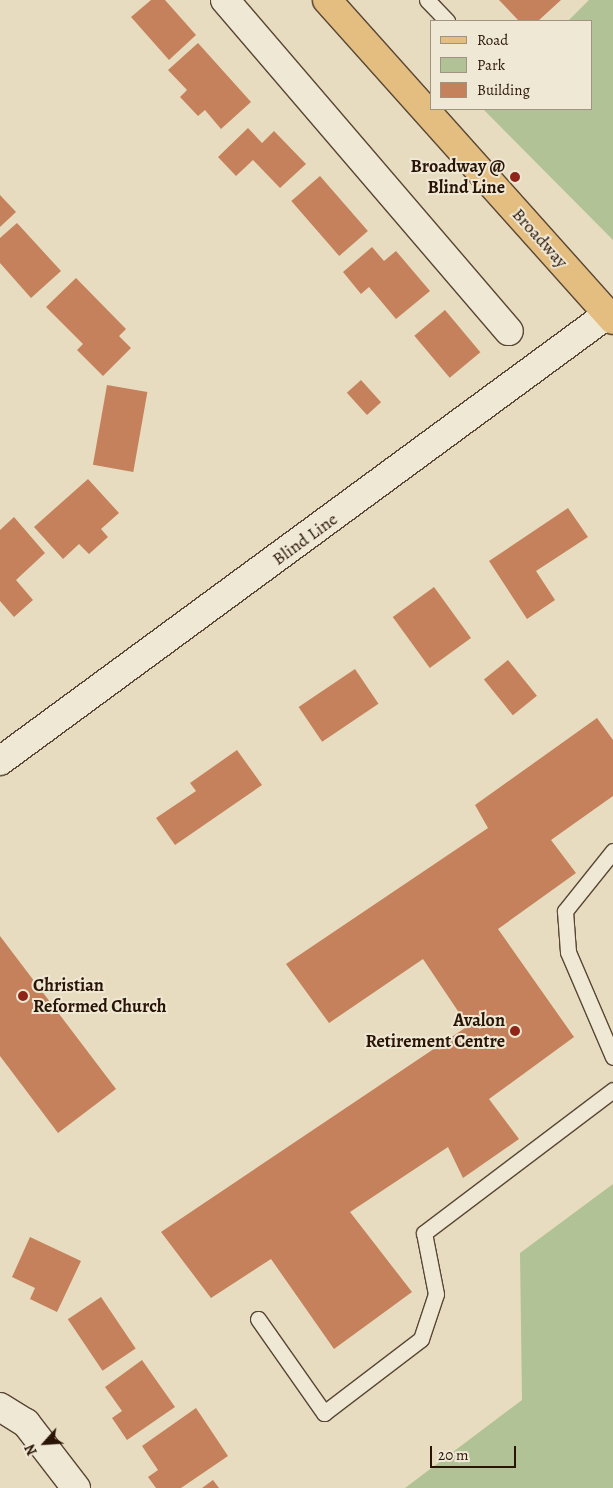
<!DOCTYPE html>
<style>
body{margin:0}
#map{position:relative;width:613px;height:1488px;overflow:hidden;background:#e7dcbf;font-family:Alegreya,serif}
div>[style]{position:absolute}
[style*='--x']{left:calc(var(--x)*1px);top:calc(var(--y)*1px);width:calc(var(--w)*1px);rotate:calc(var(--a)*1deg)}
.green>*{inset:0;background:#b1c296}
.building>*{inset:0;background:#c5815c;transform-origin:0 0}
.roads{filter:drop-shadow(1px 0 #594634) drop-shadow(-1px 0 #594634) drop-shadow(0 1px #594634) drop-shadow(0 -1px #594634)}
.service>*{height:15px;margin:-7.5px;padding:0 7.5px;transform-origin:7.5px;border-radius:7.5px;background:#efe8d5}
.minor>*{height:28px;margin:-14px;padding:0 14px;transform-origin:14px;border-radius:14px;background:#efe8d5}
.tertiary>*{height:28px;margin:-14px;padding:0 14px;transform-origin:14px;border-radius:14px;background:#efe8d5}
.primary>*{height:28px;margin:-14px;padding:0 14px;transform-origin:14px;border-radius:14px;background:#e4be80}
.dots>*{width:14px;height:14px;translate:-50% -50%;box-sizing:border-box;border:2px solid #efe8d5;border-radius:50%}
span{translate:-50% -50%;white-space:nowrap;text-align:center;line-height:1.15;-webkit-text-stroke:4px #efe8d5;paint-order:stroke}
.poi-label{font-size:18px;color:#2a1405;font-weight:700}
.right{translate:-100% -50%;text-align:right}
.left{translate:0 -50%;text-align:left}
.street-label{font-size:18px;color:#2a1405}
.legend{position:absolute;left:430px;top:20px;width:162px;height:90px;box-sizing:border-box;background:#efe8d5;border:1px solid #a09382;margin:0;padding:6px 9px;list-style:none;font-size:15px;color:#2a1405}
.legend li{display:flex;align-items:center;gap:10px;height:25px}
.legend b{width:25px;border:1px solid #a09382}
.north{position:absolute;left:20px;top:1418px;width:50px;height:50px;-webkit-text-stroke:4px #efe8d5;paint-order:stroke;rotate:244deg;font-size:14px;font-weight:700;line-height:20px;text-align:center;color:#2a1405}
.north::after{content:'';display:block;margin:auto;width:18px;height:22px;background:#2a1405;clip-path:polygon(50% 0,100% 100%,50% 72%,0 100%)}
.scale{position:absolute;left:430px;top:1446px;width:86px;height:22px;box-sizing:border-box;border:2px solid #2a1405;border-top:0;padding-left:6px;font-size:15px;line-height:18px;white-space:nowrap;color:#2a1405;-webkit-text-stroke:4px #efe8d5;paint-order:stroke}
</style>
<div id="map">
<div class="green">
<i style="clip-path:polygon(589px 0,613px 0,613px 240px,483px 109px,592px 109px,592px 21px,568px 21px)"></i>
<i style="clip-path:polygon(613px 1184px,613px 1488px,405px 1488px,522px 1400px,520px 1253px)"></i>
</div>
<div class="building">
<i style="clip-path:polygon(151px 0,165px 0,196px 35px,169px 60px,131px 17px)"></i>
<i style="clip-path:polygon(499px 0,561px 0,538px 21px,519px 21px)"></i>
<i style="clip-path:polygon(198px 43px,251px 102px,221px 129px,205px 110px,198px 116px,180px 97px,187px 90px,168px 70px)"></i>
<i style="clip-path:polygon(248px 128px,262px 143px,274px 131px,306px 164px,280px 188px,253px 160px,236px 176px,218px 157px)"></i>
<i style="left:320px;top:176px;width:73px;height:38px;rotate:49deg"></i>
<i style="clip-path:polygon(0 195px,16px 212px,0 227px)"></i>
<i style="clip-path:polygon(17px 223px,61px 271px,31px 298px,0 263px,0 238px)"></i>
<i style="clip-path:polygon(372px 247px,384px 261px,396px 251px,430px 291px,396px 319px,369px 287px,361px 294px,343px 272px)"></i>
<i style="clip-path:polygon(76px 278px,126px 329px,119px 336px,131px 348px,103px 376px,77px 350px,83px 344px,46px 307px)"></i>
<i style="left:445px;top:310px;width:55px;height:40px;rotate:50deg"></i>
<i style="left:361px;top:380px;width:30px;height:19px;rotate:48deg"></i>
<i style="left:107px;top:385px;width:41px;height:81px;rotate:10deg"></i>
<i style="clip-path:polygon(88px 479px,119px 513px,101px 529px,108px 537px,89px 554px,79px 544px,63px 559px,34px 527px)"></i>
<i style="clip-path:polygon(568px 508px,588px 537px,536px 571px,555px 600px,527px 619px,489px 561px)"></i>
<i style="clip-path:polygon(14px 517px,45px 553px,16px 580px,33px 600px,14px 617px,0 601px,0 530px)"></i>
<i style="left:434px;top:587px;width:63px;height:51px;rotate:54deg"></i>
<i style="left:508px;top:660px;width:46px;height:31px;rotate:51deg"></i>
<i style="left:355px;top:669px;width:42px;height:68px;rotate:56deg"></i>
<i style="clip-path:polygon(597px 718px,613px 740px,613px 796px,551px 840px,576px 873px,498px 929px,574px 1037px,489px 1099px,519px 1139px,463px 1178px,448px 1147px,350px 1212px,412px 1292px,334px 1349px,271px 1259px,211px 1298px,161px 1232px,468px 1026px,423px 959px,329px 1023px,286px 964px,488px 828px,475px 805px)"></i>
<i style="clip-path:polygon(237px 750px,262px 785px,175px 845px,156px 818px,196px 791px,190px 783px)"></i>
<i style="clip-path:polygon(0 936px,116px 1089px,58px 1133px,0 1056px)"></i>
<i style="clip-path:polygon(30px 1237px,81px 1261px,57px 1312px,30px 1299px,35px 1288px,12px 1277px)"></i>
<i style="left:101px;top:1297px;width:62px;height:40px;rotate:56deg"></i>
<i style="clip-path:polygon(142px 1360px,175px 1407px,127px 1440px,112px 1418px,122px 1411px,105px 1387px)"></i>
<i style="clip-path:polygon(196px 1408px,228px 1456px,181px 1488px,156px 1488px,148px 1477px,158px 1470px,142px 1446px)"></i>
<i style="clip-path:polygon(213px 1480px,219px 1488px,202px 1488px)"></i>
</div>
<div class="roads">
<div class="service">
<i style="--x:427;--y:0;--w:29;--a:46"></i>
<i style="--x:613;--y:851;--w:77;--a:128.7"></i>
<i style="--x:565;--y:911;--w:41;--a:85.8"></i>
<i style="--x:568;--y:952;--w:114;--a:66.8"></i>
<i style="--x:258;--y:1319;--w:115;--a:54.9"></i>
<i style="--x:324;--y:1413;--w:122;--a:-37.3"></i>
<i style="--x:421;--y:1339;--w:47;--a:-71.6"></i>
<i style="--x:436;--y:1294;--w:62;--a:-101.1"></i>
<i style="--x:424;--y:1233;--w:237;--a:-37.1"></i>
</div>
<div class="minor">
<i style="--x:225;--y:0;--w:436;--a:49.4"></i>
<i style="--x:0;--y:1407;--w:31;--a:32"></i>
<i style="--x:26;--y:1423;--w:82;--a:52.4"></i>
</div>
<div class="tertiary">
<i style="--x:0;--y:761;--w:755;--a:-36.32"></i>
</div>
<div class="primary">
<i style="--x:327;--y:0;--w:429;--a:48.2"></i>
</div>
</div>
<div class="dots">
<i style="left:515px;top:177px;background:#8f2418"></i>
<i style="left:23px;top:996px;background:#8f2418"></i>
<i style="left:515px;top:1031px;background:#8f2418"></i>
</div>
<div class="poi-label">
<span class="right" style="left:505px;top:177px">Broadway @<br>Blind Line</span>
<span class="left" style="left:33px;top:996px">Christian<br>Reformed Church</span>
<span class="right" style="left:505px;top:1031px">Avalon<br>Retirement Centre</span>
</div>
<div class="street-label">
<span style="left:540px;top:238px;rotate:48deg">Broadway</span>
<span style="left:305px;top:539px;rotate:-36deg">Blind Line</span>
</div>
<ul class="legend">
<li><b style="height:6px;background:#e4be80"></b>Road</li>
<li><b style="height:14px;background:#b1c296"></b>Park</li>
<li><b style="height:14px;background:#c5815c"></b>Building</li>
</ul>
<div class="north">N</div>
<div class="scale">20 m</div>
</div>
